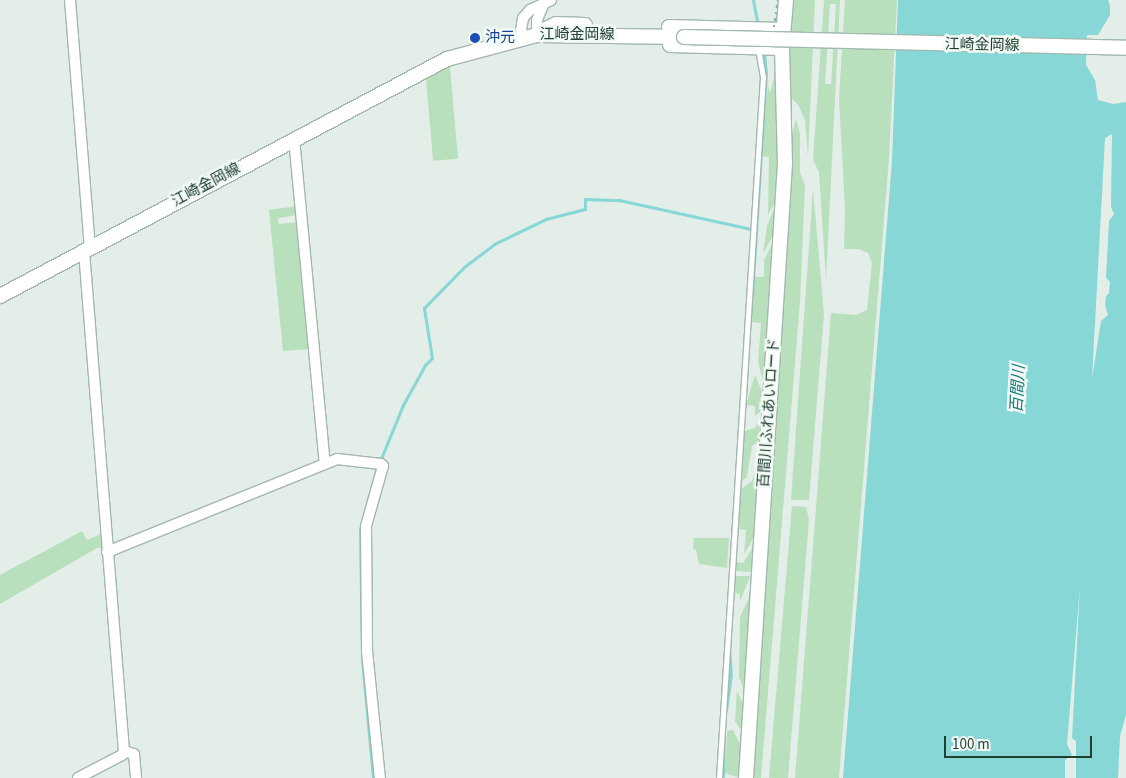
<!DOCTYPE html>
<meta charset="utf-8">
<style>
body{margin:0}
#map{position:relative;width:1126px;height:778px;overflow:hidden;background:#e2eee7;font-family:"Source Sans 3","Noto Sans JP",sans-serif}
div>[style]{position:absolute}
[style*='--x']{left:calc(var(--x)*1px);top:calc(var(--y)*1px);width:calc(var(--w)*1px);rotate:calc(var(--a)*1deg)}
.green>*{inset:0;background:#b9e0bd;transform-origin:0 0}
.water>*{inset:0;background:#86d7d6}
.stream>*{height:3px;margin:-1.5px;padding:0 1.5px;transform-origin:1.5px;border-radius:1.5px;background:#86d7d6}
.roads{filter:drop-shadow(1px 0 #a4b6ad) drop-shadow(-1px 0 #a4b6ad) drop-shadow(0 1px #a4b6ad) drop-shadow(0 -1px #a4b6ad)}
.lane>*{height:5px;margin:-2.5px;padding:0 2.5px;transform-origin:2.5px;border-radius:2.5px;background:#fff}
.street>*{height:10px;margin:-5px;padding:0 5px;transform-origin:5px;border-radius:5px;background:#fff}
.secondary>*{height:14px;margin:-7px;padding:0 7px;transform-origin:7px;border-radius:7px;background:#fff}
.path-bridge>*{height:2px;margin-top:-1px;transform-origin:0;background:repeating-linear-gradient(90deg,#80b49b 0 2.5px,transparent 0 6.5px)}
.bridges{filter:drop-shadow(1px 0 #9fbaad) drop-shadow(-1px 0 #9fbaad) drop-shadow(0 1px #9fbaad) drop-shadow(0 -1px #9fbaad)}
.secondary-bridge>*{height:14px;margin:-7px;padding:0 7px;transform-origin:7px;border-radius:7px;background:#fff}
.dots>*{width:14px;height:14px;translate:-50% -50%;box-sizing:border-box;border:2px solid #f3faf5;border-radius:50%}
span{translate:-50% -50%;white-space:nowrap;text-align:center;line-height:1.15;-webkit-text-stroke:5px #f3faf5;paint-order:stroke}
.street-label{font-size:15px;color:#204032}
.transit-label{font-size:15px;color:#164399}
.left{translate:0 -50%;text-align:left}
.water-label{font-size:16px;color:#157b7c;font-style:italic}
.scale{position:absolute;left:944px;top:736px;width:148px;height:22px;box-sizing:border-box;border:2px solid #204032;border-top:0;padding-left:6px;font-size:15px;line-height:18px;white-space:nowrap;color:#204032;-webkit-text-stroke:4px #f3faf5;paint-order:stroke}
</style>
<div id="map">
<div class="green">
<i style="clip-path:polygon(791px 0,815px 0,808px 157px,805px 120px,798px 105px,790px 96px,788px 49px)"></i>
<i style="clip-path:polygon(evenodd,824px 0,840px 0,826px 280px,819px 172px,813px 160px,824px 0,830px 4px,836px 4px,831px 84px,825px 84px,830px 4px)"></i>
<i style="clip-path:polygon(845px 0,897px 0,889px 158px,839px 778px,795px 778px,831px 313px,856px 315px,867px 310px,872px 263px,868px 253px,859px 249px,844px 249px,845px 209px,839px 99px)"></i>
<i style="left:450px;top:67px;width:92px;height:25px;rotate:85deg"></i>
<i style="clip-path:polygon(777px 67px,781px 144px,778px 197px,768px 215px,769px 157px,762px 156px,768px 85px,770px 93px)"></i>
<i style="clip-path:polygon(796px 119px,800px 134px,800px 172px,805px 185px,800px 302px,761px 778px,751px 778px,791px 139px)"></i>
<i style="clip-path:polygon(813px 189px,824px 314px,809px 500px,791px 500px)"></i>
<i style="clip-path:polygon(776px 204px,774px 234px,763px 254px,767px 226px)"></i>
<i style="clip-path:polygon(297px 206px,297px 215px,278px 218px,279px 224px,298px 222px,311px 349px,283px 351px,269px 210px)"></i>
<i style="clip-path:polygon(773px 242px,775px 242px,764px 384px,758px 362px,761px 323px,751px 322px,755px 277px,764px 277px,764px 260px)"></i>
<i style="clip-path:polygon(755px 375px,763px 394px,762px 410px,755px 416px,755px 406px,746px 405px)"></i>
<i style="clip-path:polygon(762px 417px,760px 441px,752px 446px,747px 477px,741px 482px,744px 431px,755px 428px)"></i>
<i style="clip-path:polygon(760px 454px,755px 536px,744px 554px,746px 530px,739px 529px,741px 489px,752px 481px)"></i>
<i style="clip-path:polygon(792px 506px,806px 507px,809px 520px,788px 778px,769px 778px)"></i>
<i style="clip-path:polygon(82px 531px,87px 540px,103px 533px,104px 548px,97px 548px,0 604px,0 575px)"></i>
<i style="clip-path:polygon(694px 538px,729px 538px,727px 568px,699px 564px,696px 550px,693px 549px)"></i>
<i style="clip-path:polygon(754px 546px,752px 569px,750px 572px,736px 571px,737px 562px,743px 563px)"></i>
<i style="clip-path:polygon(735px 576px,750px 576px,740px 602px,740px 594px,734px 593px)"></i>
<i style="clip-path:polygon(752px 591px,745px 692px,739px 677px,740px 617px)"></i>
<i style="clip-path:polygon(737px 691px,743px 704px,742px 732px,735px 721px)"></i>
<i style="clip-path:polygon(733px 730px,740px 744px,739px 778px,725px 773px,727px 731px)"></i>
</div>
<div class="water">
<i style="clip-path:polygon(evenodd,898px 0,1108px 0,1110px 5px,1110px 15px,1098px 35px,1087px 35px,1086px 65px,1095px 80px,1098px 100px,1113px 104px,1126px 102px,1126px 715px,1120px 736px,1118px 778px,1076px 778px,1076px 741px,1072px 738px,1080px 586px,1067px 744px,1072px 755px,1065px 760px,1065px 778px,843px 778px,892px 161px,898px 0,1112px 134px,1111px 207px,1114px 214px,1109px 221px,1106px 278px,1110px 282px,1109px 293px,1106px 296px,1105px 305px,1108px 315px,1101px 321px,1092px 379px,1105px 138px,1112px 134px)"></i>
</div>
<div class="stream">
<i style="--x:753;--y:0;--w:25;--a:79"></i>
<i style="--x:752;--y:296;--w:222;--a:-86.4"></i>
<i style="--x:766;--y:74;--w:21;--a:-95"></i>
<i style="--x:380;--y:461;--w:61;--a:-67.7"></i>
<i style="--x:403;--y:405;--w:46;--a:-61.2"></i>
<i style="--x:425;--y:365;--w:10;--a:-45"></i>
<i style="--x:432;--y:358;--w:51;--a:-99.1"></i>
<i style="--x:424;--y:308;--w:57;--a:-45.7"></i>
<i style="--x:464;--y:267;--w:38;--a:-37"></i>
<i style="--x:494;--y:244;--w:58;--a:-25.7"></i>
<i style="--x:546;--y:219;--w:40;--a:-14.4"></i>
<i style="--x:585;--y:209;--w:10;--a:-90"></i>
<i style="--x:585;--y:199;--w:34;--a:2"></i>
<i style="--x:619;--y:200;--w:140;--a:12.4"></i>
<i style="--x:726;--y:710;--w:35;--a:-82"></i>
<i style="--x:731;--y:675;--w:31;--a:-94"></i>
<i style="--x:373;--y:778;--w:120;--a:-95.3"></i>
<i style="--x:362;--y:659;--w:130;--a:-90.9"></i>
<i style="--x:360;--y:529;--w:64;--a:-74.7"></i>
<i style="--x:723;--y:778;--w:39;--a:-89"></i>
</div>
<div class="roads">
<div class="lane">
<i style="--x:719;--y:778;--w:702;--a:-86.41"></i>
<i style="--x:763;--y:77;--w:29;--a:-100"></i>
</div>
<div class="street">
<i style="--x:70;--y:0;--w:248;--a:85.4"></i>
<i style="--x:537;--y:35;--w:15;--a:-90"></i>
<i style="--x:537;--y:20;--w:18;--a:-68"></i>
<i style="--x:520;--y:37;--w:19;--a:-81"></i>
<i style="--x:523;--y:18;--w:11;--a:-49"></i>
<i style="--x:530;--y:10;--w:23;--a:-25"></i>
<i style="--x:294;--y:138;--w:327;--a:84.6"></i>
<i style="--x:84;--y:251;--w:502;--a:85.43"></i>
<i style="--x:124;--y:751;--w:10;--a:17"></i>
<i style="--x:134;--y:754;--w:24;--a:85"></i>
<i style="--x:107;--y:552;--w:248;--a:-22"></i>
<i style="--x:337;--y:459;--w:44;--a:6.5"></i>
<i style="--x:381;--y:464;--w:3;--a:45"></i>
<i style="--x:383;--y:466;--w:62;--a:105.8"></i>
<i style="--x:366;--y:526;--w:125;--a:89.5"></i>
<i style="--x:367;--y:651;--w:128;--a:84.2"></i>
<i style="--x:78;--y:778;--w:50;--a:-27.6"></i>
<i style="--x:122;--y:755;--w:4;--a:-63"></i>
</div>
<div class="secondary">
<i style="--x:669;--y:27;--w:113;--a:1.5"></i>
<i style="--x:539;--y:32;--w:19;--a:-25"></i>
<i style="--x:556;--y:24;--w:29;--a:2"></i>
<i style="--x:670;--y:45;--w:112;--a:1.5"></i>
<i style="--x:0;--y:296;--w:506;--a:-27.93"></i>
<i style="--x:447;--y:59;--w:93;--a:-14.9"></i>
<i style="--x:537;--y:35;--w:147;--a:0.8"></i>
<i style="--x:746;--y:778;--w:616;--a:-86.37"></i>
<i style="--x:785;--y:163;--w:115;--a:-91.5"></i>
<i style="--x:782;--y:48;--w:48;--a:-85.2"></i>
</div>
</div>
<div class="path-bridge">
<i style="--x:774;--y:27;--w:27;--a:-82"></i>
</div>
<div class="bridges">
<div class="secondary-bridge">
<i style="--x:684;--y:37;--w:442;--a:1.4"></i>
</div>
</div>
<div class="dots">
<i style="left:475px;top:38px;background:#1a4fb4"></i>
</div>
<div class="street-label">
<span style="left:577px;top:35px">江崎金岡線</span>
<span style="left:982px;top:45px;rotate:1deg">江崎金岡線</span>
<span style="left:206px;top:185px;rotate:-28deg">江崎金岡線</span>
<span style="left:769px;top:413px;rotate:-86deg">百間川ふれあいロード</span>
</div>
<div class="transit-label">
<span class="left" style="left:485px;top:38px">沖元</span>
</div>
<div class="water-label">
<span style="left:1018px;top:389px;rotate:-87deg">百間川</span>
</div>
<div class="scale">100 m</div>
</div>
